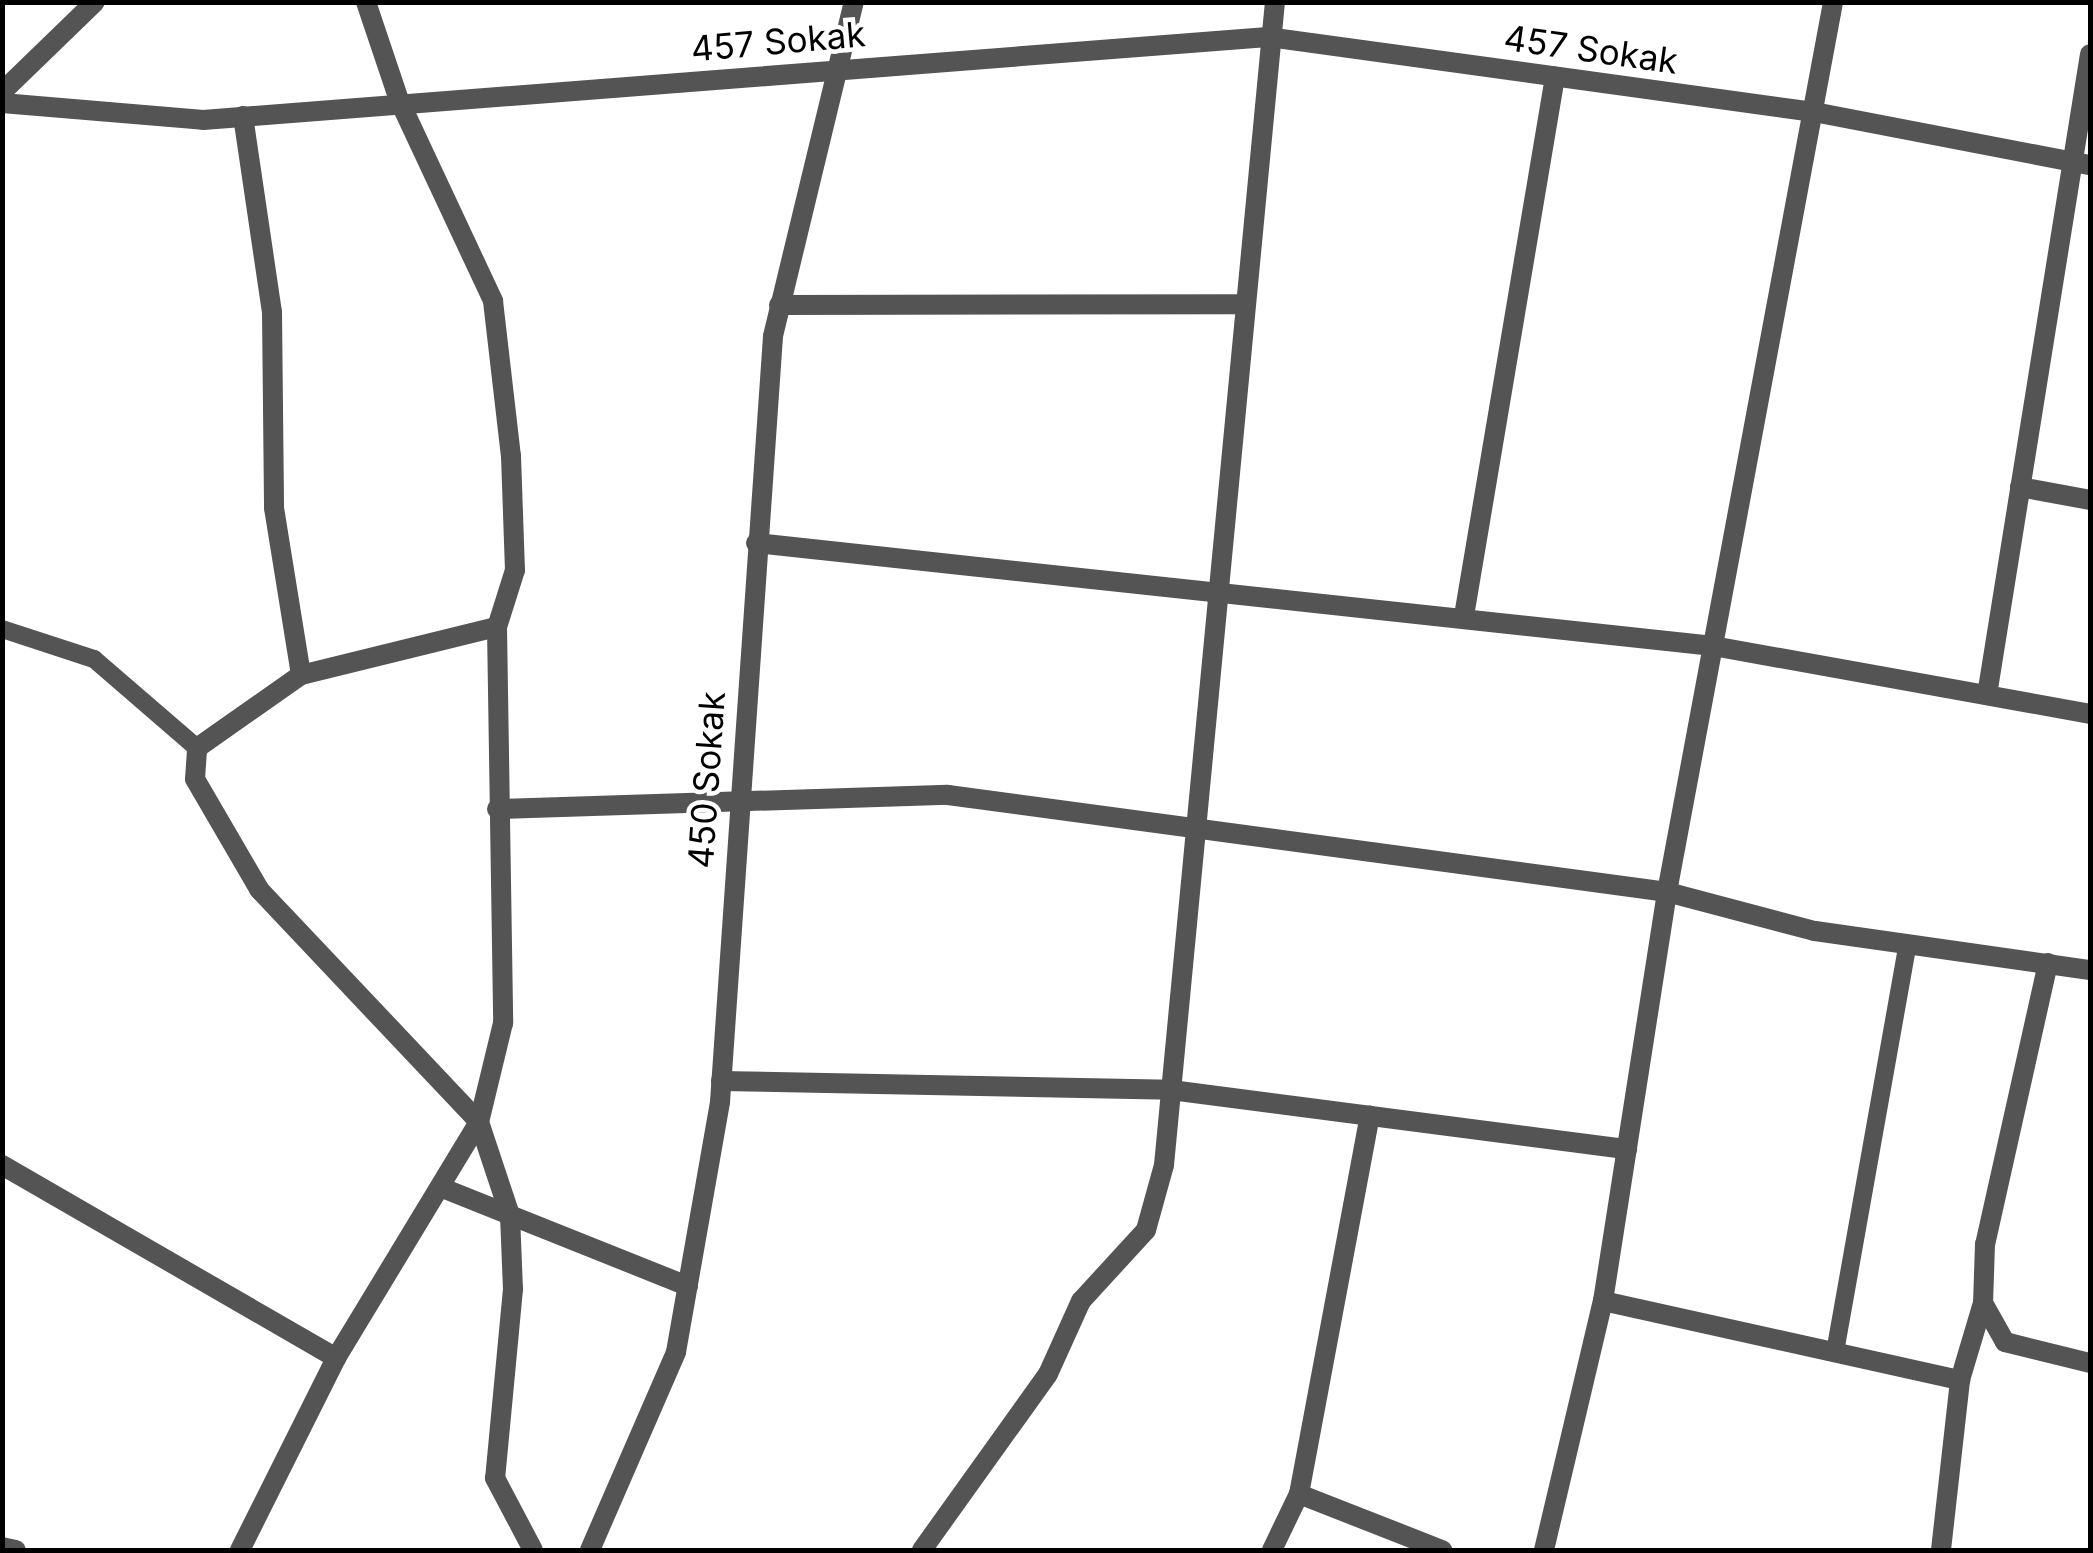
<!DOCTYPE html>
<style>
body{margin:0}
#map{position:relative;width:2093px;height:1553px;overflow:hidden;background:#fff;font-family:Inter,sans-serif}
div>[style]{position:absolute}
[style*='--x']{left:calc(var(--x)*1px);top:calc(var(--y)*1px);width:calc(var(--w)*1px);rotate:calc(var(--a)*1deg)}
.service>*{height:18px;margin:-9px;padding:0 9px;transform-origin:9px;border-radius:9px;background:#545454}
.minor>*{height:20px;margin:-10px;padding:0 10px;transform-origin:10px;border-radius:10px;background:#545454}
.tertiary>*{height:20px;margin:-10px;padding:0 10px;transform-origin:10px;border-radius:10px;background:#545454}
span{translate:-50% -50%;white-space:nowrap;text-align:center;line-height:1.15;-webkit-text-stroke:9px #fff;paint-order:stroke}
.street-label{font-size:35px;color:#000}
.frame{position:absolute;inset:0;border:5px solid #000;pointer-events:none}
</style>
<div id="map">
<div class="service">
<i style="--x:2;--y:629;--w:97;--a:18.1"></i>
<i style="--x:94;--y:659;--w:136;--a:40.8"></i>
<i style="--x:1835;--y:1352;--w:414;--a:-79.9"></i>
</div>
<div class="minor">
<i style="--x:366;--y:2;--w:103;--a:71.4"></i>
<i style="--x:399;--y:100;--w:222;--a:64.9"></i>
<i style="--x:493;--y:301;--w:156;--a:83.4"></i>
<i style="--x:511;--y:456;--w:114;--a:88"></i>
<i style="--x:515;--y:570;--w:60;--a:107.5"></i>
<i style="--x:497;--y:627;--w:396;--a:89.1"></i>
<i style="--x:503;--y:1023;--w:102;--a:103.6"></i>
<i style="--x:479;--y:1122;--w:98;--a:71.6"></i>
<i style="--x:510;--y:1215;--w:74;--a:87.7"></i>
<i style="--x:513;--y:1289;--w:190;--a:95.4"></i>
<i style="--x:495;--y:1478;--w:81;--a:62.2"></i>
<i style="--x:2;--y:92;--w:129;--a:-44.1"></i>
<i style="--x:243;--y:116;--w:198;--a:81.6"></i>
<i style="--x:272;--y:312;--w:196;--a:89.4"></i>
<i style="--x:274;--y:508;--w:169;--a:80.8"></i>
<i style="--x:779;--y:305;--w:465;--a:-0.1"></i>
<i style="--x:2020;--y:487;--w:71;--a:10.5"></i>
<i style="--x:756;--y:543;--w:963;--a:6.14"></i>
<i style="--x:1713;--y:646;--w:383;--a:10.2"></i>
<i style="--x:1464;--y:616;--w:547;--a:-80.42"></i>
<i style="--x:1987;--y:695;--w:649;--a:-80.87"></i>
<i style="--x:497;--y:809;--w:451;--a:-1.8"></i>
<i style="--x:948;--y:795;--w:726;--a:7.68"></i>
<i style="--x:1667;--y:892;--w:153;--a:14.8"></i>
<i style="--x:1815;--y:931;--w:278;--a:8.1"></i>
<i style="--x:2048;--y:963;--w:288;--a:102.6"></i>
<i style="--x:1985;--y:1244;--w:59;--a:91.9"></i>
<i style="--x:1983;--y:1303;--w:45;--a:60.6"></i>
<i style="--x:2005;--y:1342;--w:88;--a:13.9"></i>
<i style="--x:721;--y:1081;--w:450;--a:1.1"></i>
<i style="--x:1171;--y:1090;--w:460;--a:7.4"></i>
<i style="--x:2;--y:1165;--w:386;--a:30"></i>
<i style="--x:440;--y:1187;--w:267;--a:21.8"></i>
<i style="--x:1603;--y:1301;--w:366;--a:12.5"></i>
<i style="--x:1299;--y:1494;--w:154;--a:21.4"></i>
<i style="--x:2;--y:1547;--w:14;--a:12"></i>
<i style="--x:240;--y:1550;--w:215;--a:-63.4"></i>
<i style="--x:336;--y:1358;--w:276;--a:-58.8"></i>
<i style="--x:479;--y:1122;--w:320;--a:-133.4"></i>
<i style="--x:259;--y:889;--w:127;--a:-120.2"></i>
<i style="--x:195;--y:779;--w:31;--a:-86"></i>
<i style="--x:197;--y:748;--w:127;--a:-35.1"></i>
<i style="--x:301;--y:675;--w:202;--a:-13.8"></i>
<i style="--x:590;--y:1550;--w:216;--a:-66.5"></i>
<i style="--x:676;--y:1352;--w:254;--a:-80"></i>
<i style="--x:720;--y:1102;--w:768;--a:-86.04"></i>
<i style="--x:773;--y:336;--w:344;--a:-76.4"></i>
<i style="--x:922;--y:1550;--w:216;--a:-54.4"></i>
<i style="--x:1048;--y:1374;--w:80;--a:-65.7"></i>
<i style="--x:1081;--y:1301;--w:96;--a:-47.5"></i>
<i style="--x:1146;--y:1230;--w:67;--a:-74.5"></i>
<i style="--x:1164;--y:1165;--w:1168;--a:-84.55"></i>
<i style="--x:1272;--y:1550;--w:62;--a:-64.3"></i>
<i style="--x:1299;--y:1494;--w:385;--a:-79.4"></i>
<i style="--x:1544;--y:1550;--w:256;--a:-76.7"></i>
<i style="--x:1603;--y:1301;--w:414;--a:-81.1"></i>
<i style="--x:1667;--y:892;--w:905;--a:-79.43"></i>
<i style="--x:1941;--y:1550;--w:171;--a:-83.6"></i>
<i style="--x:1960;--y:1380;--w:80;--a:-73.4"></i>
</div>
<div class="tertiary">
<i style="--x:2;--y:103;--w:202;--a:4.8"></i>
<i style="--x:203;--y:120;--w:1068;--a:-4.46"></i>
<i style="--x:1268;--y:37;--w:551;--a:7.82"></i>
<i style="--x:1814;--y:112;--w:281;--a:10.9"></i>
</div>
<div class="street-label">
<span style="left:778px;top:41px;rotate:-5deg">457 Sokak</span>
<span style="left:1591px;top:49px;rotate:8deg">457 Sokak</span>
<span style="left:706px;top:780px;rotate:-86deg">450 Sokak</span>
</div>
<div class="frame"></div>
</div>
